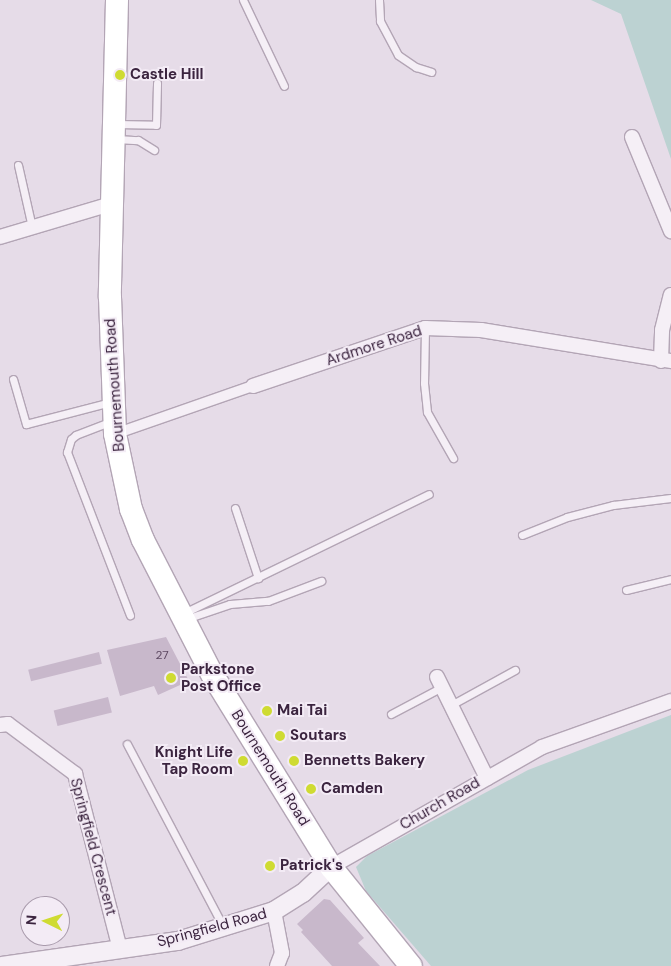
<!DOCTYPE html>
<style>
body{margin:0}
#map{position:relative;width:671px;height:966px;overflow:hidden;background:#e6dce8;font-family:"DM Sans",sans-serif}
div>[style]{position:absolute}
[style*='--x']{left:calc(var(--x)*1px);top:calc(var(--y)*1px);width:calc(var(--w)*1px);rotate:calc(var(--a)*1deg)}
.green>*{inset:0;background:#bcd2d2}
.building>*{inset:0;background:#c8b8cb;transform-origin:0 0}
.roads{filter:drop-shadow(1px 0 #b3a5b5) drop-shadow(-1px 0 #b3a5b5) drop-shadow(0 1px #b3a5b5) drop-shadow(0 -1px #b3a5b5)}
.service>*{height:7px;margin:-3.5px;padding:0 3.5px;transform-origin:3.5px;border-radius:3.5px;background:#f5eff6}
.pedestrian>*{height:10px;margin:-5px;padding:0 5px;transform-origin:5px;border-radius:5px;background:#f5eff6}
.minor>*{height:14px;margin:-7px;padding:0 7px;transform-origin:7px;border-radius:7px;background:#f5eff6}
.tertiary>*{height:18px;margin:-9px;padding:0 9px;transform-origin:9px;border-radius:9px;background:#f5eff6}
.trunk>*{height:22px;margin:-11px;padding:0 11px;transform-origin:11px;border-radius:11px;background:#fff}
.dots>*{width:14px;height:14px;translate:-50% -50%;box-sizing:border-box;border:2px solid #f3ebf5;border-radius:50%}
span{translate:-50% -50%;white-space:nowrap;text-align:center;line-height:1.15;-webkit-text-stroke:4px #f3ebf5;paint-order:stroke}
.number-label{font-size:12px;color:#5e4962}
.number-label span{-webkit-text-stroke-width:0}
.poi-label{font-size:15px;color:#3b243f;font-weight:700}
.left{translate:0 -50%;text-align:left}
.right{translate:-100% -50%;text-align:right}
.street-label{font-size:15px;color:#3b243f}
.north{position:absolute;left:20px;top:896px;width:50px;height:50px;box-sizing:border-box;background:#f3ebf5;border:1px solid #a99bac;border-radius:50%;rotate:274deg;font-size:14px;font-weight:700;line-height:20px;text-align:center;color:#3b243f}
.north::after{content:'';display:block;margin:auto;width:18px;height:22px;background:#cfdb32;clip-path:polygon(50% 0,100% 100%,50% 72%,0 100%)}
</style>
<div id="map">
<div class="green">
<i style="clip-path:polygon(591px 0,671px 0,671px 159px,621px 14px)"></i>
<i style="clip-path:polygon(671px 715px,671px 966px,431px 966px,366px 891px,356px 867px,367px 856px,528px 770px)"></i>
</div>
<div class="building">
<i style="clip-path:polygon(166px 637px,189px 681px,158px 695px,154px 686px,120px 696px,107px 650px)"></i>
<i style="left:99px;top:652px;width:12px;height:73px;rotate:76deg"></i>
<i style="left:108px;top:697px;width:16px;height:56px;rotate:76deg"></i>
<i style="clip-path:polygon(324px 899px,330px 900px,364px 938px,358px 943px,380px 966px,332px 966px,301px 932px,303px 930px,297px 924px)"></i>
</div>
<div class="roads">
<div class="service">
<i style="--x:243;--y:0;--w:95;--a:64.5"></i>
<i style="--x:379;--y:0;--w:21;--a:87"></i>
<i style="--x:380;--y:21;--w:38;--a:62"></i>
<i style="--x:398;--y:55;--w:22;--a:34"></i>
<i style="--x:416;--y:67;--w:16;--a:18"></i>
<i style="--x:117;--y:124;--w:39;--a:1"></i>
<i style="--x:156;--y:125;--w:42;--a:-88.6"></i>
<i style="--x:116;--y:139;--w:22;--a:3"></i>
<i style="--x:138;--y:140;--w:19;--a:32"></i>
<i style="--x:18;--y:165;--w:64;--a:77.3"></i>
<i style="--x:425;--y:328;--w:55;--a:91"></i>
<i style="--x:424;--y:383;--w:29;--a:84"></i>
<i style="--x:427;--y:412;--w:53;--a:60.5"></i>
<i style="--x:13;--y:379;--w:47;--a:73.9"></i>
<i style="--x:26;--y:424;--w:88;--a:-14.5"></i>
<i style="--x:112;--y:421;--w:39;--a:159"></i>
<i style="--x:76;--y:435;--w:6;--a:141"></i>
<i style="--x:71;--y:439;--w:14;--a:107"></i>
<i style="--x:67;--y:452;--w:175;--a:68.9"></i>
<i style="--x:235;--y:508;--w:74;--a:71.8"></i>
<i style="--x:522;--y:535;--w:48;--a:-21.8"></i>
<i style="--x:567;--y:517;--w:48;--a:-14.6"></i>
<i style="--x:613;--y:505;--w:58;--a:-6.9"></i>
<i style="--x:626;--y:590;--w:46;--a:-13.7"></i>
<i style="--x:184;--y:613;--w:272;--a:-25.9"></i>
<i style="--x:186;--y:619;--w:46;--a:-18.8"></i>
<i style="--x:230;--y:604;--w:38;--a:-5"></i>
<i style="--x:268;--y:601;--w:57;--a:-20.7"></i>
<i style="--x:451;--y:705;--w:73;--a:-28.7"></i>
<i style="--x:391;--y:714;--w:58;--a:-27.9"></i>
<i style="--x:127;--y:744;--w:206;--a:62.2"></i>
</div>
<div class="pedestrian">
<i style="--x:115;--y:434;--w:146;--a:-19.2"></i>
</div>
<div class="minor">
<i style="--x:632;--y:137;--w:102;--a:67.5"></i>
<i style="--x:0;--y:237;--w:116;--a:-16.6"></i>
<i style="--x:661;--y:361;--w:31;--a:-88"></i>
<i style="--x:662;--y:330;--w:36;--a:-76"></i>
<i style="--x:253;--y:386;--w:182;--a:-18.6"></i>
<i style="--x:425;--y:328;--w:56;--a:2"></i>
<i style="--x:481;--y:330;--w:193;--a:9.3"></i>
<i style="--x:437;--y:677;--w:113;--a:63.7"></i>
<i style="--x:0;--y:725;--w:8;--a:-7"></i>
<i style="--x:8;--y:724;--w:84;--a:36.7"></i>
<i style="--x:75;--y:774;--w:181;--a:75.6"></i>
<i style="--x:331;--y:867;--w:243;--a:-29.6"></i>
<i style="--x:542;--y:747;--w:137;--a:-19.6"></i>
<i style="--x:274;--y:911;--w:43;--a:79.2"></i>
<i style="--x:282;--y:953;--w:14;--a:111"></i>
</div>
<div class="tertiary">
<i style="--x:2;--y:966;--w:178;--a:-8.1"></i>
<i style="--x:178;--y:941;--w:101;--a:-17.4"></i>
<i style="--x:274;--y:911;--w:34;--a:-32"></i>
<i style="--x:303;--y:893;--w:38;--a:-43"></i>
</div>
<div class="trunk">
<i style="--x:117;--y:0;--w:297;--a:91.4"></i>
<i style="--x:110;--y:297;--w:137;--a:87.9"></i>
<i style="--x:115;--y:434;--w:77;--a:78"></i>
<i style="--x:131;--y:509;--w:33;--a:69"></i>
<i style="--x:143;--y:540;--w:151;--a:62.8"></i>
<i style="--x:212;--y:674;--w:227;--a:58.3"></i>
<i style="--x:331;--y:867;--w:127;--a:51.1"></i>
</div>
</div>
<div class="dots">
<i style="left:120px;top:75px;background:#cfdb32"></i>
<i style="left:171px;top:678px;background:#cfdb32"></i>
<i style="left:267px;top:711px;background:#cfdb32"></i>
<i style="left:280px;top:736px;background:#cfdb32"></i>
<i style="left:243px;top:761px;background:#cfdb32"></i>
<i style="left:294px;top:761px;background:#cfdb32"></i>
<i style="left:311px;top:789px;background:#cfdb32"></i>
<i style="left:270px;top:866px;background:#cfdb32"></i>
</div>
<div class="number-label">
<span style="left:162px;top:656px">27</span>
</div>
<div class="poi-label">
<span class="left" style="left:130px;top:75px">Castle Hill</span>
<span class="left" style="left:181px;top:678px">Parkstone<br>Post Office</span>
<span class="left" style="left:277px;top:711px">Mai Tai</span>
<span class="left" style="left:290px;top:736px">Soutars</span>
<span class="right" style="left:233px;top:761px">Knight Life<br>Tap Room</span>
<span class="left" style="left:304px;top:761px">Bennetts Bakery</span>
<span class="left" style="left:321px;top:789px">Camden</span>
<span class="left" style="left:280px;top:866px">Patrick's</span>
</div>
<div class="street-label">
<span style="left:374px;top:346px;rotate:-18deg">Ardmore Road</span>
<span style="left:115px;top:385px;rotate:-94deg">Bournemouth Road</span>
<span style="left:270px;top:768px;rotate:58deg">Bournemouth Road</span>
<span style="left:440px;top:804px;rotate:-30deg">Church Road</span>
<span style="left:93px;top:847px;rotate:75deg">Springfield Crescent</span>
<span style="left:212px;top:928px;rotate:-15deg">Springfield Road</span>
</div>
<div class="north">N</div>
</div>
